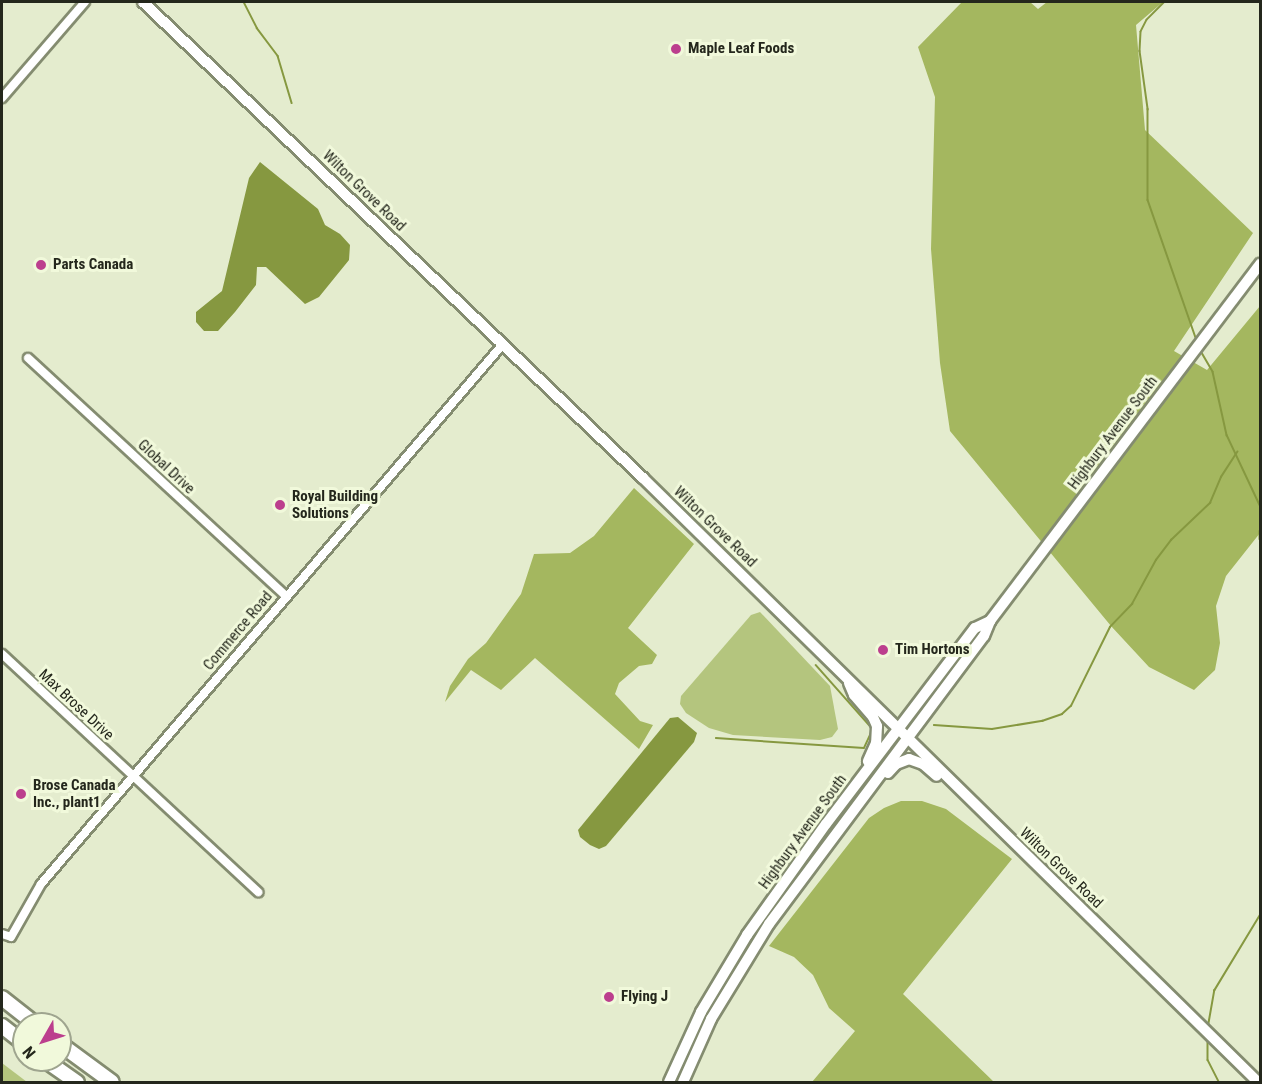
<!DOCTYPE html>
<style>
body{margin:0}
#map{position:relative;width:1262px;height:1084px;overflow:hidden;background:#e4ecce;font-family:"Roboto Condensed",sans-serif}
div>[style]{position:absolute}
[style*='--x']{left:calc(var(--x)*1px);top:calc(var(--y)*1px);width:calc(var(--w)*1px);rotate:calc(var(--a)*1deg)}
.green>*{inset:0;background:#b4c57e}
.forest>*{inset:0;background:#a4b75f}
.water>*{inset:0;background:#869840}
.stream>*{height:1.5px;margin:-0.75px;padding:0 0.75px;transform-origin:0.75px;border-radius:0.75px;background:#869840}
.roads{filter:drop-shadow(2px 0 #848c70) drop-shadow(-2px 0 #848c70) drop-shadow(0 2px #848c70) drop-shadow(0 -2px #848c70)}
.street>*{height:8px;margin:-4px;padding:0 4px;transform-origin:4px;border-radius:4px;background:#fff}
.secondary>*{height:10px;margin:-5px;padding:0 5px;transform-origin:5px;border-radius:5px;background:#fff}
.highway>*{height:14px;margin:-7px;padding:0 7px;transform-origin:7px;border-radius:7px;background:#fff}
.dots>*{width:16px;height:16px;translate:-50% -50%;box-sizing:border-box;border:3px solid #f1f9db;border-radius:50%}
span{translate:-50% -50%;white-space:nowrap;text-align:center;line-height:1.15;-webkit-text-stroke:6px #f1f9db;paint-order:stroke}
.poi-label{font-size:15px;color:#24271c;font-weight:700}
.left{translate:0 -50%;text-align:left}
.street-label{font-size:15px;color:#24271c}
.frame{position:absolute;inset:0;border:3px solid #24271c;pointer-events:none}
.north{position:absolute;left:12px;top:1012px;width:60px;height:60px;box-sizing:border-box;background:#f1f9db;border:2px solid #9fa58f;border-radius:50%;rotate:231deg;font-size:16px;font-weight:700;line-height:24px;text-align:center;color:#24271c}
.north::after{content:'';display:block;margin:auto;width:21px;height:27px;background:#bc3f8e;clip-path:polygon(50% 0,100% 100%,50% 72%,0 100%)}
</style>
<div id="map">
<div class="green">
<i style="clip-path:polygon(760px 612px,830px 686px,838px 729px,832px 737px,820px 740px,733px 735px,709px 728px,686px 713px,680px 704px,681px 696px,751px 615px)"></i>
<i style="clip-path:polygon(2px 1063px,27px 1082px,2px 1082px)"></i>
</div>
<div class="forest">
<i style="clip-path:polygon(962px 2px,1030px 2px,1038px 9px,1047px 2px,1163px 2px,1136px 25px,1145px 130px,1253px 233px,1174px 351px,1207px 370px,1260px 306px,1260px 533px,1226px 576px,1216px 606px,1220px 643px,1215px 670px,1194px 690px,1149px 667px,1111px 626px,950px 431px,940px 363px,931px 249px,935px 97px,918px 47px)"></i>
<i style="clip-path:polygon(634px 488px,694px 544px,628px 628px,657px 655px,652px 664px,639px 666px,619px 683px,615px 694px,640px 721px,653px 725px,639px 749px,535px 658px,501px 690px,471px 670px,445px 702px,450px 686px,468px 659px,486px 643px,521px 594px,534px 554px,570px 553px,594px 536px)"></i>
<i style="clip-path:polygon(901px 801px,922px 801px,946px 809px,1012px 859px,903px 994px,994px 1082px,812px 1082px,855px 1031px,829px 1008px,813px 975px,794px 957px,769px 946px,869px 818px,884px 808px)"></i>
</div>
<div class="water">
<i style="clip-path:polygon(260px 162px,318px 209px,325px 225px,340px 234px,350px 245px,349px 260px,319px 297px,305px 304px,266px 267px,257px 267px,256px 285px,235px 312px,218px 331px,204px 331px,196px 322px,196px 312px,222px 291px,249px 178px)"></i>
<i style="clip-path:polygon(678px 717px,697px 733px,694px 742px,606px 846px,599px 849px,590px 845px,580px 837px,578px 830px,670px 718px)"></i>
</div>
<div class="stream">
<i style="--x:244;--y:2;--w:29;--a:63"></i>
<i style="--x:257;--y:28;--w:35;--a:53"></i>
<i style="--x:278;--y:56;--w:49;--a:73.4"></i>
<i style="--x:1165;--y:2;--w:25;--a:135"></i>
<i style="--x:1147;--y:20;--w:13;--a:117"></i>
<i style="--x:1141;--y:32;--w:19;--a:93"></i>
<i style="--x:1140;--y:51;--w:59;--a:82.1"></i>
<i style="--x:1148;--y:109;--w:91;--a:90"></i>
<i style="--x:1148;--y:200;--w:149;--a:70.8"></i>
<i style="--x:1201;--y:351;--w:24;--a:60"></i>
<i style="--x:1213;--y:372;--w:65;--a:77.5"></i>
<i style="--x:1227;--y:435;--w:77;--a:64.8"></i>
<i style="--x:1260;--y:531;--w:8;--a:90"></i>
<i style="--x:816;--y:665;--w:83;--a:48.4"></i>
<i style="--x:934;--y:725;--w:58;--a:3.9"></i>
<i style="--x:992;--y:729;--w:51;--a:-9.1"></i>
<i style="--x:1042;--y:721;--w:21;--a:-19"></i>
<i style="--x:1062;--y:714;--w:12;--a:-42"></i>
<i style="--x:1071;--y:706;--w:88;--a:-63.7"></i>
<i style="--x:1110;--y:627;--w:32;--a:-46"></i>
<i style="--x:1132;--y:604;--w:50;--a:-61.4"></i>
<i style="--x:1156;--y:560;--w:25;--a:-53"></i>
<i style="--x:1171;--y:540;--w:54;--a:-43.5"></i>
<i style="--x:1210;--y:503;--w:28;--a:-67"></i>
<i style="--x:1221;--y:477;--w:30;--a:-57"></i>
<i style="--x:716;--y:738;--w:148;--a:3.9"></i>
<i style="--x:864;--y:748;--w:19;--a:-65"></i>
<i style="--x:1208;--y:1026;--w:36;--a:-80"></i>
<i style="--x:1214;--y:991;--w:89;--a:-58.8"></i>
<i style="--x:1208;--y:1040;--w:20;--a:90"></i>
<i style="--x:1208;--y:1060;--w:25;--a:63"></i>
</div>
<div class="roads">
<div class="street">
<i style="--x:2;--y:98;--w:127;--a:-49.2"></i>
<i style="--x:28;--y:358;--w:351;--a:42.7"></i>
<i style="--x:2;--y:654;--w:350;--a:42.9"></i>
<i style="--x:2;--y:934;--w:9;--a:18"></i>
<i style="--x:11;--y:937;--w:61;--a:-60.5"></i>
<i style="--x:41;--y:884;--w:711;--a:-49.45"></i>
</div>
<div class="secondary">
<i style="--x:143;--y:2;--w:690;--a:43.59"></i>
<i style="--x:643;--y:478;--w:862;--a:44.48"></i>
<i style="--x:849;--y:683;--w:13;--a:67"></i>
<i style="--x:854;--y:695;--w:29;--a:49"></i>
<i style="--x:873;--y:717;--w:10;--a:66"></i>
<i style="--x:877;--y:726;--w:17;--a:93"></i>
<i style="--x:876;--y:743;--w:20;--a:114"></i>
<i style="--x:888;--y:773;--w:12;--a:-48"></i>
<i style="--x:896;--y:764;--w:14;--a:-21"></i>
<i style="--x:909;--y:759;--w:15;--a:20"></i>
<i style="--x:923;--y:764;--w:18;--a:41"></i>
<i style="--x:669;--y:1082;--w:77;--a:-65.4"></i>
<i style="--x:701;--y:1012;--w:90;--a:-59.1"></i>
<i style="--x:747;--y:935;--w:136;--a:-54.6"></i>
<i style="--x:826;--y:824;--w:246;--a:-52.8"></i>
<i style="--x:975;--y:628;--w:17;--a:-25"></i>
<i style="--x:683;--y:1082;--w:69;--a:-66"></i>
<i style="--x:711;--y:1019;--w:111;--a:-58.6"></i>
<i style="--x:769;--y:924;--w:359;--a:-53.3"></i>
<i style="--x:984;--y:636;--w:16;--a:-68"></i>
<i style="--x:990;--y:621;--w:448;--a:-52.9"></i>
</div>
<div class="highway">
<i style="--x:2;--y:998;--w:42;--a:38.2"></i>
<i style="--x:2;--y:1026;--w:28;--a:38"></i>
<i style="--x:60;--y:1044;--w:64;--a:36.2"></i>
<i style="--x:45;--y:1060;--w:39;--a:35"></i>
</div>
</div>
<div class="dots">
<i style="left:676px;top:49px;background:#bc3f8e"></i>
<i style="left:41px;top:265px;background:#bc3f8e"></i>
<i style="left:280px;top:505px;background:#bc3f8e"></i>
<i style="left:883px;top:650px;background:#bc3f8e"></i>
<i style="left:21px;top:794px;background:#bc3f8e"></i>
<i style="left:609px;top:997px;background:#bc3f8e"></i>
</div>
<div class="poi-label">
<span class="left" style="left:688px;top:49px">Maple Leaf Foods</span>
<span class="left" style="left:53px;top:265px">Parts Canada</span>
<span class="left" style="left:292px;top:505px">Royal Building<br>Solutions</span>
<span class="left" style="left:895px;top:650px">Tim Hortons</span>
<span class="left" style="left:33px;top:794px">Brose Canada<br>Inc., plant1</span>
<span class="left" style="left:621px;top:997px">Flying J</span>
</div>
<div class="street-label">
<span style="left:364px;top:191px;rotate:44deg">Wilton Grove Road</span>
<span style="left:1113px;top:433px;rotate:-53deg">Highbury Avenue South</span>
<span style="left:166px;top:467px;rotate:43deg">Global Drive</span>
<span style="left:715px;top:527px;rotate:44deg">Wilton Grove Road</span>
<span style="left:238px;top:631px;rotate:-50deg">Commerce Road</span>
<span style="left:76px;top:705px;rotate:43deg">Max Brose Drive</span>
<span style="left:803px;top:832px;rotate:-54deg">Highbury Avenue South</span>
<span style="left:1061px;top:868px;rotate:44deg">Wilton Grove Road</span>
</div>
<div class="frame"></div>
<div class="north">N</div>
</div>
